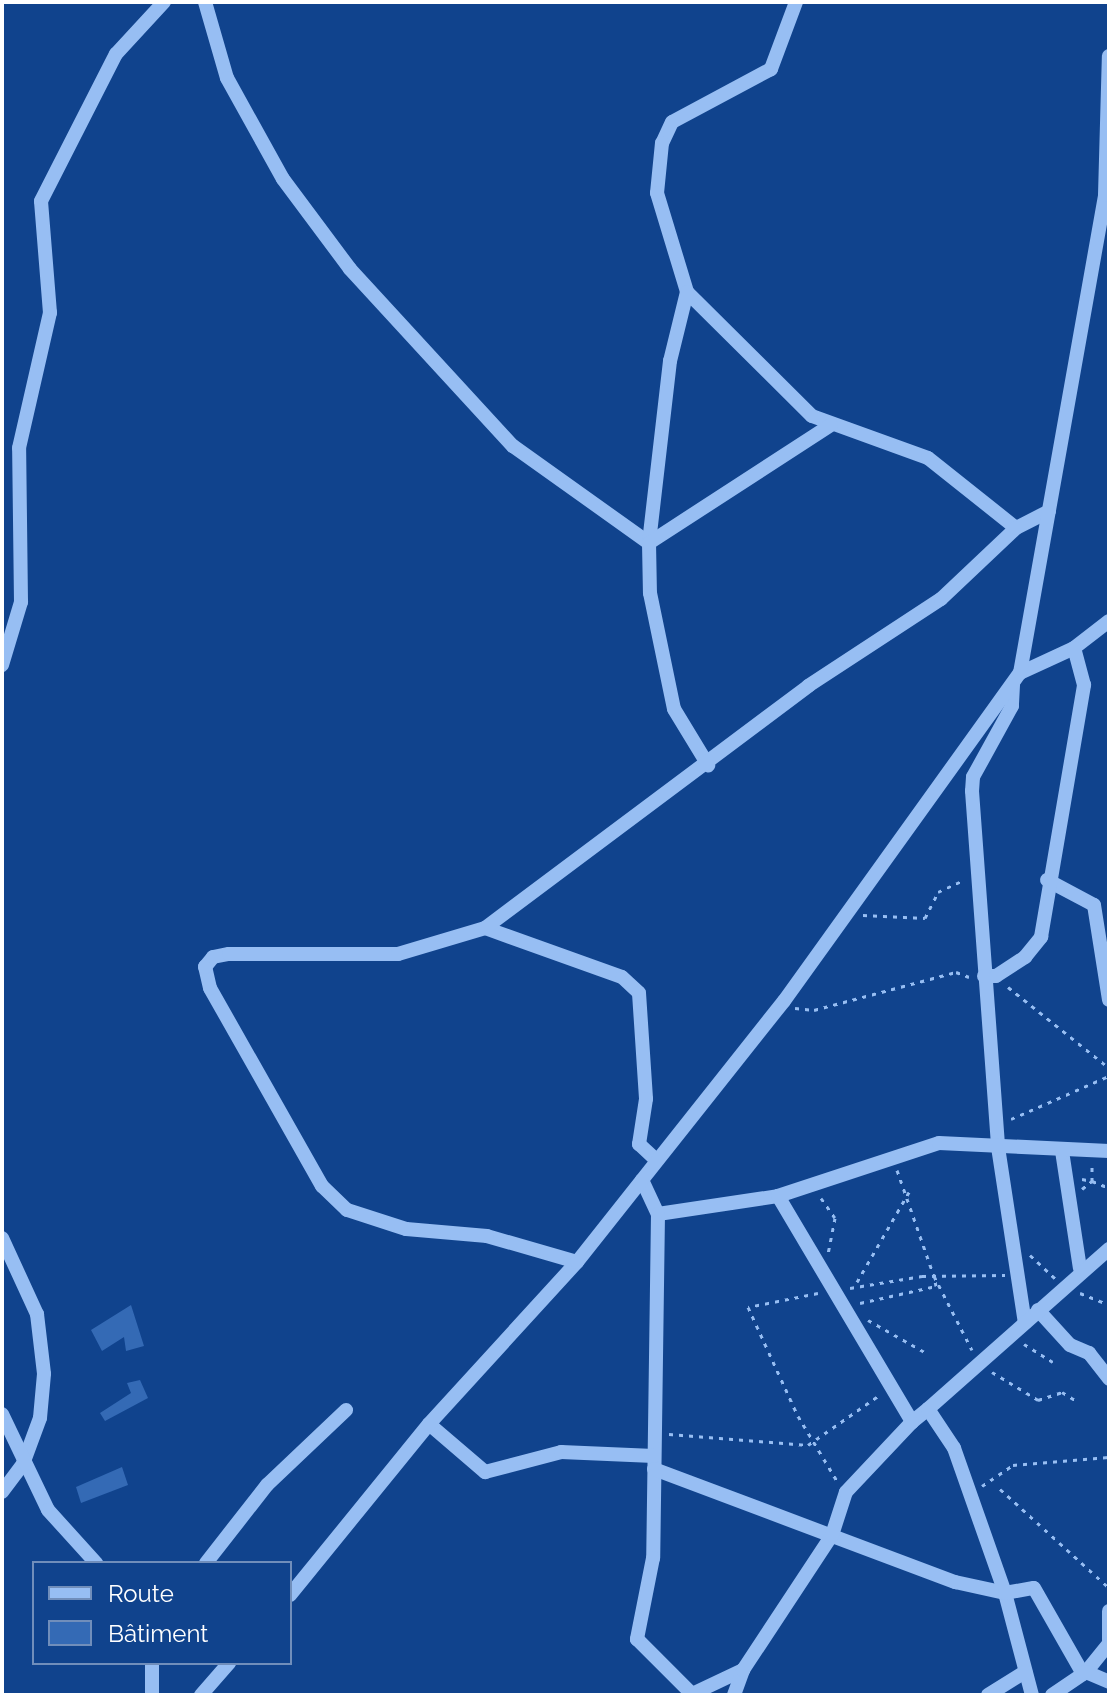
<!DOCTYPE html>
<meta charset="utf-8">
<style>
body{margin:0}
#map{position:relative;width:1111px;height:1697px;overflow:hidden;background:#10438d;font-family:Raleway,sans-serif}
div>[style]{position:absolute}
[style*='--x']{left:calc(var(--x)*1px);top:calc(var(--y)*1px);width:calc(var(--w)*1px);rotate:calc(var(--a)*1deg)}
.building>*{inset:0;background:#346ab5}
.path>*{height:3px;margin-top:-1.5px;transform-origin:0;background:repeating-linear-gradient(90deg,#97bef3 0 4px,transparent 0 10px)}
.minor>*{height:14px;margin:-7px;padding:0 7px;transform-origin:7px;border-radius:7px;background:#97bef3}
span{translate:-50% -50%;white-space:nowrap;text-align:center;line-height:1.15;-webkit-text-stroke:6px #10438d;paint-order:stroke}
.frame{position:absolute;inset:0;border:4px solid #fff;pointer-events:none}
.legend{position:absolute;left:32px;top:1561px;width:260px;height:104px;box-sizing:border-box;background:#10438d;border:2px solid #708ebb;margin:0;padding:10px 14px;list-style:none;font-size:24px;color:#fff}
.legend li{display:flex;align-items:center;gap:16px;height:40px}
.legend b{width:40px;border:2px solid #708ebb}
</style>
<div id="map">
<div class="building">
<i style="clip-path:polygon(131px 1305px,144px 1346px,126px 1351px,124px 1337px,102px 1351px,91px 1330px)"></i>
<i style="clip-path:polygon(140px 1380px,148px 1398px,105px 1421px,100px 1413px,131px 1393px,127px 1383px)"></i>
<i style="clip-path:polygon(122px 1467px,128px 1485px,81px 1503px,76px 1487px)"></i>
</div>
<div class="path">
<i style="--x:863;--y:915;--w:62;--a:2.8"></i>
<i style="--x:925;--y:918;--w:29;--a:-63"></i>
<i style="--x:938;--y:892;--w:29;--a:-25"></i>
<i style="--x:1008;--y:987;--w:129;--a:38.7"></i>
<i style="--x:795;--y:1008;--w:19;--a:6"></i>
<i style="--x:814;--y:1010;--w:147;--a:-15"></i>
<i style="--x:956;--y:972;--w:14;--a:21"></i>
<i style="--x:1011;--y:1119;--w:107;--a:-23.7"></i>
<i style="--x:897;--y:1170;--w:112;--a:70.8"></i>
<i style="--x:1082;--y:1179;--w:10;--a:11"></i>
<i style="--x:1092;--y:1181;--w:18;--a:-90"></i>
<i style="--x:1082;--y:1189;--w:13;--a:-39"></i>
<i style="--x:1092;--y:1181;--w:18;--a:22"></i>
<i style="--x:821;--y:1198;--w:24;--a:55"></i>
<i style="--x:835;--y:1218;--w:36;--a:101"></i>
<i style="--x:1030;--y:1255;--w:35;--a:43"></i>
<i style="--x:857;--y:1282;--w:104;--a:-60"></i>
<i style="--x:850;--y:1288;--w:73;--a:-9.5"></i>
<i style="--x:922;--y:1276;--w:83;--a:-0.7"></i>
<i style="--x:818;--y:1293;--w:71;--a:168.7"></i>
<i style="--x:748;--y:1307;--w:120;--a:65.4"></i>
<i style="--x:798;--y:1416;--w:76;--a:59"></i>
<i style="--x:1080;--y:1293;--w:31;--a:22"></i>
<i style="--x:860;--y:1303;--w:78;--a:-12.6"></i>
<i style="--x:936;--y:1286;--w:10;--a:-101"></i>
<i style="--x:934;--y:1276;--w:83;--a:62.8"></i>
<i style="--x:868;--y:1320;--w:69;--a:29.5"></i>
<i style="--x:1024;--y:1344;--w:34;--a:32"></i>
<i style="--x:992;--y:1372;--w:54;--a:31.3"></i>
<i style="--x:1038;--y:1400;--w:25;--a:-18"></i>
<i style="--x:1062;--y:1392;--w:19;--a:32"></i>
<i style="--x:669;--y:1434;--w:139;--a:4.5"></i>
<i style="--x:808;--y:1445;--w:89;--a:-34.9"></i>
<i style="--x:982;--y:1486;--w:37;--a:-34"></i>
<i style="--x:1013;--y:1465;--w:96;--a:-4.8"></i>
<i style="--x:1000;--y:1489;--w:147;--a:42.2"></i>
</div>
<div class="minor">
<i style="--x:205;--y:2;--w:79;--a:73.9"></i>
<i style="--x:227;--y:78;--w:115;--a:61"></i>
<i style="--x:283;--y:179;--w:112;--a:53.3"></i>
<i style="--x:350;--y:269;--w:241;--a:47.4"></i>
<i style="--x:513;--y:446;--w:167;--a:35.5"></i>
<i style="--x:796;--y:2;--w:72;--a:110.5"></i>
<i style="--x:771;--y:69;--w:112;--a:151.8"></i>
<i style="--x:672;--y:122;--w:23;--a:115"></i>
<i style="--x:662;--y:143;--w:50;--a:95.7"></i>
<i style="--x:657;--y:193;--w:103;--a:73.1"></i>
<i style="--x:687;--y:292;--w:176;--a:44.8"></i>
<i style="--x:812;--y:416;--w:123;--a:19.9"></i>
<i style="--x:928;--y:458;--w:112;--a:38.5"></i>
<i style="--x:687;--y:292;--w:71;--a:103.8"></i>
<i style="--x:670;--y:361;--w:183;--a:96.6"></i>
<i style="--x:649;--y:543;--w:50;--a:88.9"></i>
<i style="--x:650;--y:593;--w:118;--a:78.3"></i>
<i style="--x:674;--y:709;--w:66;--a:58.7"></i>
<i style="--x:649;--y:543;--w:217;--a:-33"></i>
<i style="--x:2;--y:665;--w:66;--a:-73.2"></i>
<i style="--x:21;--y:602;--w:154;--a:-90.7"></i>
<i style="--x:19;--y:448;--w:139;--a:-77.1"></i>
<i style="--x:50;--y:313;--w:112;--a:-94.6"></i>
<i style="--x:41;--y:201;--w:165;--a:-63"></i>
<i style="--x:116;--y:54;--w:71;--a:-47.3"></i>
<i style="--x:1020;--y:673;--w:60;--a:-24.8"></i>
<i style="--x:1074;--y:648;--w:44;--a:-37.6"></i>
<i style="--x:1013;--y:685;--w:21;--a:93"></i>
<i style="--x:1012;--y:706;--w:81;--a:118.8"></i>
<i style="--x:973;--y:777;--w:14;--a:94"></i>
<i style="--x:972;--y:791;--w:357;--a:85.8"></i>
<i style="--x:998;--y:1147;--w:178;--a:81.3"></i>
<i style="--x:1047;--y:880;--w:53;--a:28"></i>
<i style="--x:1094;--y:905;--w:96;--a:81"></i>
<i style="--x:485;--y:928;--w:145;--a:19.7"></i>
<i style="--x:622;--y:977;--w:23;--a:43"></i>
<i style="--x:639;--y:993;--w:106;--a:86.2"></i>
<i style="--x:646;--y:1099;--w:46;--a:98.8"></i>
<i style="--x:639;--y:1144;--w:23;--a:43"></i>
<i style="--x:984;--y:976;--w:12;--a:0"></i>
<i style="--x:996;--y:976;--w:35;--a:-33"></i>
<i style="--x:1025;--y:957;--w:26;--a:-51"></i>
<i style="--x:1041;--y:937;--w:256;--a:-80.3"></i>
<i style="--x:1084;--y:685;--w:38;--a:-105"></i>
<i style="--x:1062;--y:1151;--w:118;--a:81.3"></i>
<i style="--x:642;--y:1180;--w:38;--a:65"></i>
<i style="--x:658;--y:1214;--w:121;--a:-8.5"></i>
<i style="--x:778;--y:1196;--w:263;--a:59.3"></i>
<i style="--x:912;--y:1422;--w:21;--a:-39"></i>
<i style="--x:928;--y:1409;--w:47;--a:56.3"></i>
<i style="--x:954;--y:1448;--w:154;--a:70.6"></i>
<i style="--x:1005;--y:1593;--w:106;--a:75.2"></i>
<i style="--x:778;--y:1196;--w:169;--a:-18.2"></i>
<i style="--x:939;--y:1143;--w:170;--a:2.7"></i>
<i style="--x:658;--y:1214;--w:344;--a:90.8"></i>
<i style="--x:653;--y:1558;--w:83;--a:101.2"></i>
<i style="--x:637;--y:1639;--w:78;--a:45"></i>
<i style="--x:2;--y:1238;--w:84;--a:65.3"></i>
<i style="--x:37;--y:1314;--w:60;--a:83.3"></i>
<i style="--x:44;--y:1374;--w:44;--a:95.2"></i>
<i style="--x:40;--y:1418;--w:49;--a:110.3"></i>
<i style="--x:23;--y:1464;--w:35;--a:127"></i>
<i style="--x:577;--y:1262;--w:94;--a:-163.9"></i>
<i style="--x:487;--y:1236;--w:81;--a:-175.1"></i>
<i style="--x:406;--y:1229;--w:62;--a:-162.1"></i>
<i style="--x:347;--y:1210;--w:35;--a:-136"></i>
<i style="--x:322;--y:1186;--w:227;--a:-119.5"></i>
<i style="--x:210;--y:988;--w:22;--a:-103"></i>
<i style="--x:205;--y:967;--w:13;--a:-51"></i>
<i style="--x:213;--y:957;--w:16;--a:-11"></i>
<i style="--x:229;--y:954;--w:169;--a:0"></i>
<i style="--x:398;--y:954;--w:91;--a:-16.6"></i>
<i style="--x:485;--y:928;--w:404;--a:-36.8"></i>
<i style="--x:808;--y:686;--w:159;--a:-33.2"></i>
<i style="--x:941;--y:599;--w:103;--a:-43.4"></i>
<i style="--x:1016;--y:528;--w:37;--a:-27"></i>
<i style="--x:1038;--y:1310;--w:47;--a:47.6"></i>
<i style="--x:1070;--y:1345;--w:21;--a:23"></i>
<i style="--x:1089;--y:1353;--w:33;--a:52"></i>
<i style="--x:928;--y:1409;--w:242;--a:-41.5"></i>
<i style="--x:2;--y:1414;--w:106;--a:64.4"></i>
<i style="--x:48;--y:1510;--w:72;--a:47.8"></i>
<i style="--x:429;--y:1424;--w:74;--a:40.6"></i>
<i style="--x:485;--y:1472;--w:79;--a:-14.7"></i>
<i style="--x:561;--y:1452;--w:93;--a:2.5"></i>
<i style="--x:654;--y:1469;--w:322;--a:20.6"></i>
<i style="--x:955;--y:1582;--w:51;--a:12.4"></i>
<i style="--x:1005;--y:1593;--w:29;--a:-10"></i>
<i style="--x:1034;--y:1588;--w:99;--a:60.3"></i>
<i style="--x:206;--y:1563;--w:99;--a:-52"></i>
<i style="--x:267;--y:1485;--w:109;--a:-43.5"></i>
<i style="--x:290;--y:1595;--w:220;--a:-50.9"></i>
<i style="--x:429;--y:1424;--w:219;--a:-47.6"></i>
<i style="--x:577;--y:1262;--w:333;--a:-51.6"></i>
<i style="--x:784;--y:1001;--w:404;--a:-54.3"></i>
<i style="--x:1020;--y:673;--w:485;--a:-79.9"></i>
<i style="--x:1105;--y:195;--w:139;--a:-88.4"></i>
<i style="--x:1109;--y:1611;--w:29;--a:90"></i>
<i style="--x:1086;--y:1672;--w:36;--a:-51"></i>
<i style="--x:152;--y:1695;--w:32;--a:-90"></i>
<i style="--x:201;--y:1695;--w:43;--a:-48.8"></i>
<i style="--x:690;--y:1695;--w:59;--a:-25.3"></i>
<i style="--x:734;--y:1695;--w:27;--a:-70"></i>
<i style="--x:743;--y:1670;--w:162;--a:-56.6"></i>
<i style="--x:832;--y:1535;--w:45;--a:-72"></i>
<i style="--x:846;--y:1492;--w:96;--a:-46.7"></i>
<i style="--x:988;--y:1695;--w:44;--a:-31.9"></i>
<i style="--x:1052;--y:1695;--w:41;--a:-34.1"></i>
<i style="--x:1086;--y:1672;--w:25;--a:23"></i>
</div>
<div class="frame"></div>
<ul class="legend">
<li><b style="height:10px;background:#97bef3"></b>Route</li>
<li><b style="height:22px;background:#346ab5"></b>Bâtiment</li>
</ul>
</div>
